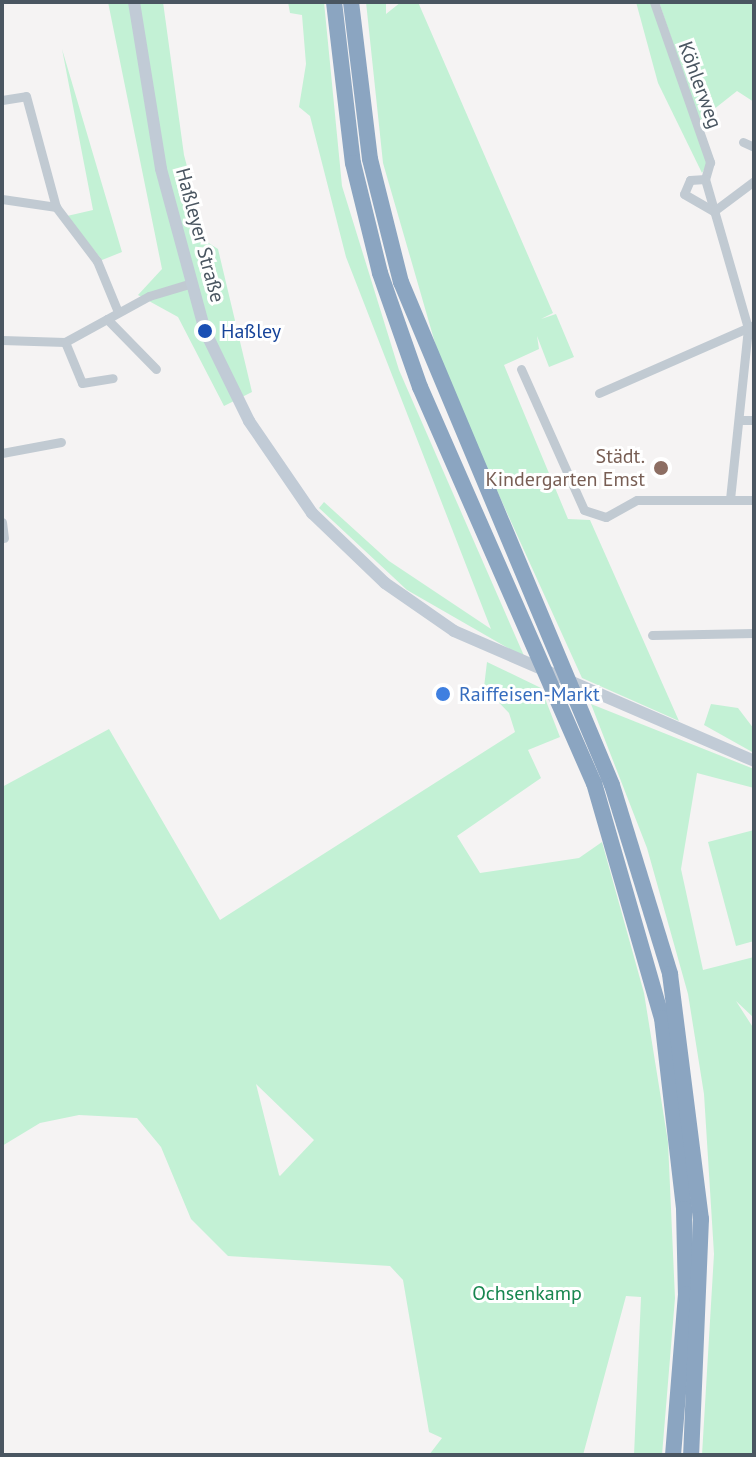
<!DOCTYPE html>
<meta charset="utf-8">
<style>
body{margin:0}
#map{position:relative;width:756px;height:1457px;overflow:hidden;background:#f5f3f3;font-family:"PT Sans",sans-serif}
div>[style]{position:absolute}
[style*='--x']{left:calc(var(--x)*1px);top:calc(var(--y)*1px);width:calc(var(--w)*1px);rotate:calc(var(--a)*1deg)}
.green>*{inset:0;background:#c3f1d5}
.minor>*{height:9px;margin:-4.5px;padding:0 4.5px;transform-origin:4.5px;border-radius:4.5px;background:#c1cad2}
.secondary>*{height:12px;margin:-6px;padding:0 6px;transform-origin:6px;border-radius:6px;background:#c1cbd6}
.motorway>*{height:16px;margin:-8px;padding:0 8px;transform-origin:8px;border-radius:8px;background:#8ba5c1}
.dots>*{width:22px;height:22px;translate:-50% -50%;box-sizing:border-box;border:4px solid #fff;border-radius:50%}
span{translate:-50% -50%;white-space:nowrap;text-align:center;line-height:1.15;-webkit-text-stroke:6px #fff;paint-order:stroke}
.street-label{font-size:20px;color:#4a5661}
.transit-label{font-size:20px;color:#164399}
.left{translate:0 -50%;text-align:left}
.education-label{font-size:20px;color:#785e54}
.right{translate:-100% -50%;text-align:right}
.shop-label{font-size:20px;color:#366cbe}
.park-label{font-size:20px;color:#17864f}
.frame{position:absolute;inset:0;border:4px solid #4a5661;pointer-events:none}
</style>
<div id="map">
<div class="green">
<i style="clip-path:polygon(108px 2px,163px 2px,184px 155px,207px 242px,218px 249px,252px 392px,224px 406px,178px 317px,138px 295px,162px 269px)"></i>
<i style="clip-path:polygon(288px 2px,324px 2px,342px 186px,399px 370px,525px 658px,407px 590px,319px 508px,324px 502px,389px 561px,491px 629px,346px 257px,310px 116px,299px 107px,306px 64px,302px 15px,290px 13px)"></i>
<i style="clip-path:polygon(366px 2px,386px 2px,386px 14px,401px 2px,418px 2px,553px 313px,541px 319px,556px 314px,574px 357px,549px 367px,537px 336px,539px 349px,504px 365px,568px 519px,590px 520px,679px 721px,582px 678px,444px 374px,383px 163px)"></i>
<i style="clip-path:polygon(636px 2px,653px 2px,708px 163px,702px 173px,658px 83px)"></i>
<i style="clip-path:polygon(659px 2px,754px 2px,754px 102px,737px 91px,699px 121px)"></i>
<i style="clip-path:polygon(62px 49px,122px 252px,102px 260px,67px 216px,93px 210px)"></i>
<i style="clip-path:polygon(evenodd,487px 662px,541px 688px,560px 737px,528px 750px,541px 778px,457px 836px,480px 873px,579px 858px,602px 842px,644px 993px,668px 1142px,675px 1298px,662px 1455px,634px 1455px,641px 1297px,626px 1296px,583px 1455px,429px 1455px,442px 1438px,429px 1432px,403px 1280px,390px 1266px,228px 1256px,191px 1219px,161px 1147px,137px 1118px,79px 1115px,40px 1123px,2px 1146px,2px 787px,109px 729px,220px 920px,515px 732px,509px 713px,484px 687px,487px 662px,256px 1084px,314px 1140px,280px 1176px,279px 1175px,256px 1084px)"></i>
<i style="clip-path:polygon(591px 704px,754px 769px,754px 788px,697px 773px,681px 869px,703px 970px,754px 957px,754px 1018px,736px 1001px,754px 1029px,754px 1455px,702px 1455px,714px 1254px,704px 1094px,688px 994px,647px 848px)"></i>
<i style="clip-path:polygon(711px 704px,738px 708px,754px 729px,754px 753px,704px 725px)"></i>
<i style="clip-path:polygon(754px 830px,754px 941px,736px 946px,708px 842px)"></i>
</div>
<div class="minor">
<i style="--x:654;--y:2;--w:170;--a:70.7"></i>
<i style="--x:710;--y:162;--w:18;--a:106"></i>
<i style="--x:705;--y:179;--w:155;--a:73.9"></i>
<i style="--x:748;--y:328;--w:173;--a:96"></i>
<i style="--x:2;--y:100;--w:24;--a:-9"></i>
<i style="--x:26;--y:96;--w:115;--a:74.9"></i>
<i style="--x:56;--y:207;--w:68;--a:52.8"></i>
<i style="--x:97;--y:261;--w:55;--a:67.6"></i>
<i style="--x:743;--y:142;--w:12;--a:24"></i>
<i style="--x:705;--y:179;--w:15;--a:176"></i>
<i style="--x:690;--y:180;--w:15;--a:113"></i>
<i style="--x:684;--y:194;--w:34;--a:30"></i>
<i style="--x:2;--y:199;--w:55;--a:8.4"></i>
<i style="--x:714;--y:211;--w:50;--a:-36.9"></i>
<i style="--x:107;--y:319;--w:70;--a:45.6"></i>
<i style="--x:2;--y:340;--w:63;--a:1.8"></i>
<i style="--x:65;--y:342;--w:96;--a:-28.7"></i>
<i style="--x:149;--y:296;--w:42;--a:-16.7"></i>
<i style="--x:65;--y:342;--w:44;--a:67.5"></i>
<i style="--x:82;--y:383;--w:31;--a:-9"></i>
<i style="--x:521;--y:369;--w:154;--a:65.9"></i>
<i style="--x:584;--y:510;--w:23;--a:18"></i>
<i style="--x:606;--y:517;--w:35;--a:-29"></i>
<i style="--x:637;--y:500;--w:117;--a:0"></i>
<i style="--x:599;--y:393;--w:169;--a:-23.7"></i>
<i style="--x:740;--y:420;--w:14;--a:0"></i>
<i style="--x:2;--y:453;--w:60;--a:-10.6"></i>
<i style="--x:2;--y:522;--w:16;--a:83"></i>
<i style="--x:652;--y:635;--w:102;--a:-1.1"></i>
</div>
<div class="secondary">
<i style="--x:134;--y:2;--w:169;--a:80.8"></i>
<i style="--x:161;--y:169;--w:168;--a:74.8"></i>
<i style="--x:205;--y:331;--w:100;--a:63.9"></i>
<i style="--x:249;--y:421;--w:112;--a:55.6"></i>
<i style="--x:312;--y:513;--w:101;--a:43.8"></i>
<i style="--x:385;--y:583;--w:84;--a:34.8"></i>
<i style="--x:454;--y:631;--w:327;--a:23.4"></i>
</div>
<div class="motorway">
<i style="--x:334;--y:2;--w:162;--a:83.3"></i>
<i style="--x:353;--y:163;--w:113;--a:76.2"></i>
<i style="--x:380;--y:273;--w:121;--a:70.7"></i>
<i style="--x:420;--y:387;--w:433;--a:66.3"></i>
<i style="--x:594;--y:783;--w:245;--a:73.9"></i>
<i style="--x:662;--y:1018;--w:192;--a:83.4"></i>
<i style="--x:684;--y:1209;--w:85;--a:88.7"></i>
<i style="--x:686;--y:1294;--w:162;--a:94.6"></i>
<i style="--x:351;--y:2;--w:158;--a:83.1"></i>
<i style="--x:370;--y:159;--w:127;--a:75.9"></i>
<i style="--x:401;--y:282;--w:545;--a:67.24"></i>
<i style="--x:612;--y:785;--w:198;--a:72.9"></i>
<i style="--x:670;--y:974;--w:247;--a:82.8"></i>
<i style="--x:701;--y:1219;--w:236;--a:92.4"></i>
</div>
<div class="dots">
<i style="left:205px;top:331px;background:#1a4fb4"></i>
<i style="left:661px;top:468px;background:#8d6e63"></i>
<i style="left:443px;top:694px;background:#3f7fe0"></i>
</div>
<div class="street-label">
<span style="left:700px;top:85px;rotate:70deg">Köhlerweg</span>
<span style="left:200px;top:235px;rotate:75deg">Haßleyer Straße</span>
</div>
<div class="transit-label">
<span class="left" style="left:221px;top:331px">Haßley</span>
</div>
<div class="education-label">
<span class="right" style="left:645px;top:468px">Städt.<br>Kindergarten Emst</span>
</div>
<div class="shop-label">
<span class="left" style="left:459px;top:694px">Raiffeisen-Markt</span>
</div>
<div class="park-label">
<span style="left:527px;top:1293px">Ochsenkamp</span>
</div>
<div class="frame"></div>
</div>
